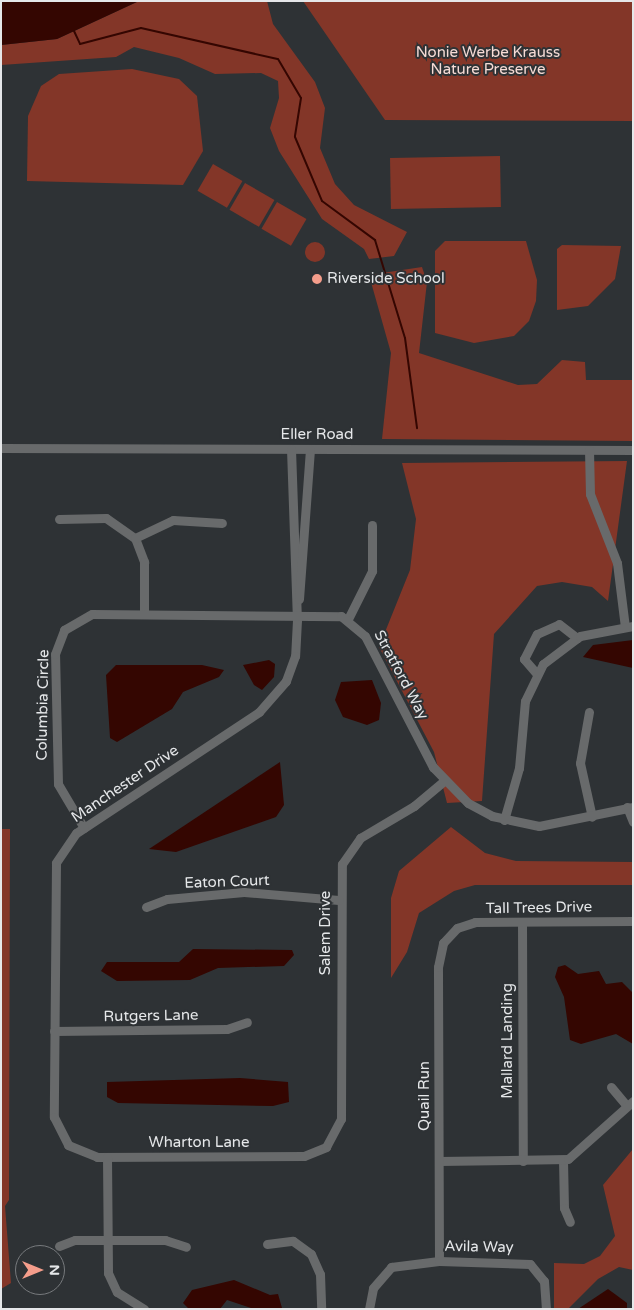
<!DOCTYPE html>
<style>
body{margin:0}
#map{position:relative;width:634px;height:1310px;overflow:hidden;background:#2e3235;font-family:"Varela Round",sans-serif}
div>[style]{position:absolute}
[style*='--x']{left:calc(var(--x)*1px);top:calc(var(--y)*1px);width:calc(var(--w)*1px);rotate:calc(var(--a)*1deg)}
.green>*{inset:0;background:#833628;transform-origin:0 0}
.round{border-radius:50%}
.water>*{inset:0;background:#340601}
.stream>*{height:2px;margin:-1px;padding:0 1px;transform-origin:1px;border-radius:1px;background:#340601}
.minor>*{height:9px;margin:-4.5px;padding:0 4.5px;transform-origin:4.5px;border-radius:4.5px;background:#686a6b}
.dots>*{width:14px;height:14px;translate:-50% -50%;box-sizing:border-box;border:2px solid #2e3235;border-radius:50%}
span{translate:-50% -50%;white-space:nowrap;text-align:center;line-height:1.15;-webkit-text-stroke:4px #2e3235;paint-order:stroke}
.park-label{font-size:15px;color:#f6dbd5}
.poi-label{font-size:15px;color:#e5e7e9}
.left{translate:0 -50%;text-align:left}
.street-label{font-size:15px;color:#e5e7e9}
.frame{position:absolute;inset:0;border:2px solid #e5e7e9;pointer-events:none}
.north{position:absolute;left:15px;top:1245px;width:50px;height:50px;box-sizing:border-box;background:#2e3235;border:1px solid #777a7d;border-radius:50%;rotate:90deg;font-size:14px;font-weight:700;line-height:20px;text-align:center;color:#e5e7e9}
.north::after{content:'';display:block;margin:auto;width:18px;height:22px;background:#f49d8b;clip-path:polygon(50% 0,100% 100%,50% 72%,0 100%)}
</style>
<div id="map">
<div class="green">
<i style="clip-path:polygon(139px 1px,267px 1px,273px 24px,315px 82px,325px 108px,320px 148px,335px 184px,354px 205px,407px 232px,394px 256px,369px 259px,364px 249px,322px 219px,279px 151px,270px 128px,279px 98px,278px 81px,261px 73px,215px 74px,179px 58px,134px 47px,116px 57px,1px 65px,1px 45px,57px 39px)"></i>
<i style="clip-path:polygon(303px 1px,633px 1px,633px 121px,385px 120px)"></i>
<i style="clip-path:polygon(132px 69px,179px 79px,197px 96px,203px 151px,183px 185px,27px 181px,28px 116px,41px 86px,59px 74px)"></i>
<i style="left:500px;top:156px;width:51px;height:110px;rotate:89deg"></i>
<i style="left:213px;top:164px;width:34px;height:31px;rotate:30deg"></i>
<i style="left:245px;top:183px;width:34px;height:31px;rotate:30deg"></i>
<i style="left:277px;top:202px;width:34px;height:31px;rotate:30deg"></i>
<i style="clip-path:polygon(445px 241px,526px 241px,537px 280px,536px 301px,529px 321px,514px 336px,474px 343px,435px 333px,435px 251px)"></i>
<i class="round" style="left:305px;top:242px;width:20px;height:20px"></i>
<i style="clip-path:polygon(562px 245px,621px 246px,615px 279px,588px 306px,557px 310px,557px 249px)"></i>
<i style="clip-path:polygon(422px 267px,427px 282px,419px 353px,518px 385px,537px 384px,562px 360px,585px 362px,586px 380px,633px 380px,633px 441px,382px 439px,391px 353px,369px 275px)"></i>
<i style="clip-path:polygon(627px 461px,608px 601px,592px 587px,562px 582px,537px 586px,494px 634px,482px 801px,447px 803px,434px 752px,379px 647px,410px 570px,416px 519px,402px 463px)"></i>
<i style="clip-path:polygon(451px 827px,485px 853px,516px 861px,633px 862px,633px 885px,475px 885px,454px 891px,419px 913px,407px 952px,391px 978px,391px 898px,399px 871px)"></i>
<i style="clip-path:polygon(1px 829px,10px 829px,9px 1200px,5px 1206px,11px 1283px,1px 1289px)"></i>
<i style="clip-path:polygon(633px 1149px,633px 1270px,619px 1267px,598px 1279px,568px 1309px,554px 1309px,554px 1263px,584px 1264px,600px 1256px,615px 1236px,603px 1185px)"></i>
</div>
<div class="water">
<i style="clip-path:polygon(1px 1px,139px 1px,57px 39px,1px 45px)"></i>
<i style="clip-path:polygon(633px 640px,633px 668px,583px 657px,593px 645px)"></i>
<i style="clip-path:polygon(269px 660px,275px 664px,274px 677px,262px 690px,254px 685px,243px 665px)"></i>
<i style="clip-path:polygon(116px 665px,202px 665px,224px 670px,219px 677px,183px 692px,172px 709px,117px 742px,110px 738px,106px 675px)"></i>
<i style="clip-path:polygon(372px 680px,381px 703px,379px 720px,367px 725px,343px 717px,335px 700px,341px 682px)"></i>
<i style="clip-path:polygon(280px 762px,284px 805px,276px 817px,176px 852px,149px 849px)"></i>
<i style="clip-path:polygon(193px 949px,292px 950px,294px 955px,284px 966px,218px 968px,190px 980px,117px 981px,101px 971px,107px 962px,179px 962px)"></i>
<i style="clip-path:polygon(565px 965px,578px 974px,599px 971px,606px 984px,622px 982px,633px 993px,633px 1044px,616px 1034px,581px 1044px,570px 1040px,564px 997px,555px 977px,558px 967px)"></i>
<i style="clip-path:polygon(240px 1078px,288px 1082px,289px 1102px,273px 1106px,118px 1103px,107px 1097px,107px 1082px)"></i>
<i style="clip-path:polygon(234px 1280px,270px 1295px,278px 1294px,282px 1308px,254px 1309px,227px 1300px,220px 1309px,189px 1309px,183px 1303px,192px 1290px)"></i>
<i style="clip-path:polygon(608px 1289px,627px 1303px,627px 1309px,578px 1309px)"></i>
</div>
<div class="stream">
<i style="--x:74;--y:31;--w:14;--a:65"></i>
<i style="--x:80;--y:44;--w:63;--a:-14.7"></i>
<i style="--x:141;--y:28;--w:140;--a:12.8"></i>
<i style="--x:278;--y:59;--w:45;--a:59.5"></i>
<i style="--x:301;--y:98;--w:39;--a:99"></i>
<i style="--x:295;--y:137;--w:69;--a:67.1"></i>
<i style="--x:322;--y:201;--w:66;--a:36.3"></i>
<i style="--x:375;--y:240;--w:102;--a:73"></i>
<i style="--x:405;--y:338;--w:91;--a:82.4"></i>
</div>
<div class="minor">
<i style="--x:1;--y:448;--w:632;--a:0.18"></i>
<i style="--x:291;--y:449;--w:171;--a:88"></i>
<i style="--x:297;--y:620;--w:36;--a:93"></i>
<i style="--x:295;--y:656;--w:27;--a:110"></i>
<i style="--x:286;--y:681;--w:41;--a:131.1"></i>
<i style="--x:259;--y:712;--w:219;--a:146.5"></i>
<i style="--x:76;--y:833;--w:36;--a:124"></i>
<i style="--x:56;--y:863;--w:254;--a:90.5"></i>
<i style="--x:54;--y:1117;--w:31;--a:63"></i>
<i style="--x:68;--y:1145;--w:31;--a:22"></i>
<i style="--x:97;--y:1157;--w:207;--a:-0.3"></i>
<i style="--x:304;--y:1156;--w:24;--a:-22"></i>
<i style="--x:326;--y:1147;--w:32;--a:-62"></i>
<i style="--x:341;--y:1119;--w:255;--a:-89.8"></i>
<i style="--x:342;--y:864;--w:32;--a:-55"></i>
<i style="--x:360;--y:838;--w:63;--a:-30.7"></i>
<i style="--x:414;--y:806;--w:39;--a:-40"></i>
<i style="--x:589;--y:450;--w:44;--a:88.7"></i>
<i style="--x:590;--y:494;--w:74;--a:68.6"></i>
<i style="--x:617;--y:563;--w:64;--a:82.9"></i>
<i style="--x:59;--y:519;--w:47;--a:-1.2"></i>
<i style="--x:106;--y:518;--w:35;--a:35"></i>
<i style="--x:135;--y:538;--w:26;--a:69"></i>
<i style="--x:144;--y:562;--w:52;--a:90"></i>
<i style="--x:135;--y:538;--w:42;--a:-25.3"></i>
<i style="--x:173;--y:520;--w:49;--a:3.5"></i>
<i style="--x:299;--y:599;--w:150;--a:-85.8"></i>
<i style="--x:348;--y:619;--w:54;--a:-63.4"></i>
<i style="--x:372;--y:571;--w:46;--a:-90"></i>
<i style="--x:537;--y:674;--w:20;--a:-131"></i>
<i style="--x:524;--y:659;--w:28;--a:-63"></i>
<i style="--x:537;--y:634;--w:24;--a:-24"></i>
<i style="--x:559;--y:624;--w:23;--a:38"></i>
<i style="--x:589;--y:712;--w:52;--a:100"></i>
<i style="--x:580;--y:763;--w:55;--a:77.5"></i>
<i style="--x:627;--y:807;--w:16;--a:68"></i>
<i style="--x:504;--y:820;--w:54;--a:-73.9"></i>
<i style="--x:519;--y:768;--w:67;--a:-84.9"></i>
<i style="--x:525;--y:701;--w:41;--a:-64.1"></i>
<i style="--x:543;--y:664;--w:46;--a:-37.1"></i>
<i style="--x:580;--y:636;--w:54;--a:-10.7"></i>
<i style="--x:84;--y:828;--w:51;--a:-120.6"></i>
<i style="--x:58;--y:784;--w:130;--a:-91.3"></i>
<i style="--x:55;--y:654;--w:26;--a:-69"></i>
<i style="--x:64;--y:630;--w:32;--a:-30"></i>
<i style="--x:92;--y:614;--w:249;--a:0.5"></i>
<i style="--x:341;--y:616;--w:31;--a:40"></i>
<i style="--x:365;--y:636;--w:148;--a:62.6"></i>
<i style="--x:433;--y:767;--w:50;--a:45.8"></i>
<i style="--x:468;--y:803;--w:27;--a:28"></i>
<i style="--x:492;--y:816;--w:48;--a:12"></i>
<i style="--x:539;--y:826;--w:96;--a:-11.4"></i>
<i style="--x:146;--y:907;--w:22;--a:-21"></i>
<i style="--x:167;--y:899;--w:77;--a:-5.2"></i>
<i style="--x:244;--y:892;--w:95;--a:4.8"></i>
<i style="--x:522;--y:922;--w:239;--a:89.8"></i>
<i style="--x:54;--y:1031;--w:173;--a:-0.7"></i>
<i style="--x:227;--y:1029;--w:21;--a:-19"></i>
<i style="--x:611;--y:1087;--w:23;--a:50"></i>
<i style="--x:107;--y:1157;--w:116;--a:89.5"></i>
<i style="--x:108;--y:1273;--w:21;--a:65"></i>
<i style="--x:117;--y:1292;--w:32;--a:32"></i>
<i style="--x:563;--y:1160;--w:48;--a:88.8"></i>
<i style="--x:564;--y:1208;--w:15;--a:67"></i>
<i style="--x:439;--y:1161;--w:129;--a:-0.9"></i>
<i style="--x:568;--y:1159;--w:87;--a:-41.7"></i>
<i style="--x:267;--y:1244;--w:26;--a:-7"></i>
<i style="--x:293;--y:1241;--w:22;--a:36"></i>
<i style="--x:311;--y:1254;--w:22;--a:66"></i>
<i style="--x:320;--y:1274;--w:35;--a:88"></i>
<i style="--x:59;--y:1246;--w:17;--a:-21"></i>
<i style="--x:75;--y:1240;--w:90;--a:0"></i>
<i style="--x:165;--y:1240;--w:22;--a:18"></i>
<i style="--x:439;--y:1261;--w:294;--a:-90.2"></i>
<i style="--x:438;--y:967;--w:25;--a:-78"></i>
<i style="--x:443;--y:943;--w:21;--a:-47"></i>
<i style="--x:457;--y:928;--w:19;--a:-18"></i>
<i style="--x:475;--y:922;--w:158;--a:-0.4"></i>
<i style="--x:369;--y:1309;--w:21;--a:-79"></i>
<i style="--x:373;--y:1288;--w:28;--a:-49"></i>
<i style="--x:391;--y:1267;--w:48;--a:-7.1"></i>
<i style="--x:439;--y:1261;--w:91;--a:1.9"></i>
<i style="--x:530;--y:1264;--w:22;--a:51"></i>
<i style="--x:544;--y:1281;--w:28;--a:86"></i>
</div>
<div class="dots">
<i style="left:317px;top:279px;background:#f49d8b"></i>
</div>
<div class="park-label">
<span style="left:488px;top:61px">Nonie Werbe Krauss<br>Nature Preserve</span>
</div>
<div class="poi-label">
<span class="left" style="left:327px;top:279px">Riverside School</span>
</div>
<div class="street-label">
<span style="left:317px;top:435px">Eller Road</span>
<span style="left:401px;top:675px;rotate:62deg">Stratford Way</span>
<span style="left:43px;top:705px;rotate:-89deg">Columbia Circle</span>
<span style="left:125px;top:784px;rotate:-34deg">Manchester Drive</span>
<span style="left:227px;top:882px;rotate:-2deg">Eaton Court</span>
<span style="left:539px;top:908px;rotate:-1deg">Tall Trees Drive</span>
<span style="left:326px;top:933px;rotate:-90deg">Salem Drive</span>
<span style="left:151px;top:1016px;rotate:-1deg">Rutgers Lane</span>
<span style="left:508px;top:1041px;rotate:-90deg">Mallard Landing</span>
<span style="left:425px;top:1096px;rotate:-90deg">Quail Run</span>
<span style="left:199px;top:1143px">Wharton Lane</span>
<span style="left:479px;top:1247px;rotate:1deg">Avila Way</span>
</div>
<div class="frame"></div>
<div class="north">N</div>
</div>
